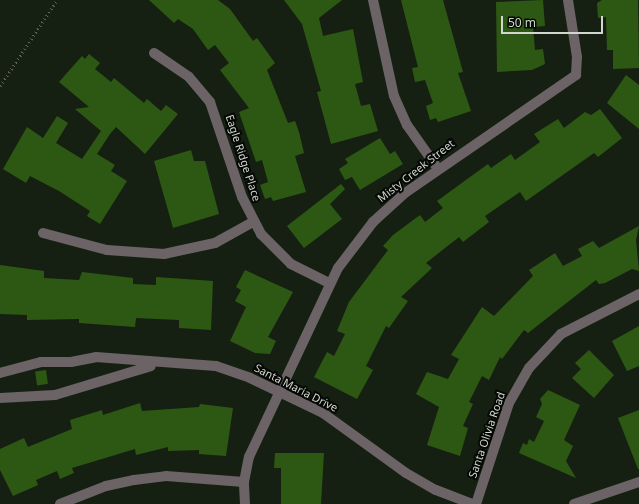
<!DOCTYPE html>
<style>
body{margin:0}
#map{position:relative;width:639px;height:504px;overflow:hidden;background:#162012;font-family:"Noto Sans",sans-serif}
div>[style]{position:absolute}
[style*='--x']{left:calc(var(--x)*1px);top:calc(var(--y)*1px);width:calc(var(--w)*1px);rotate:calc(var(--a)*1deg)}
.building>*{inset:0;background:#2d5813;transform-origin:0 0}
.path>*{height:2.5px;margin-top:-1.25px;transform-origin:0;background:repeating-linear-gradient(90deg,#5c6458 0 1px,transparent 0 4px)}
.minor>*{height:10px;margin:-5px;padding:0 5px;transform-origin:5px;border-radius:5px;background:#6c6366}
span{translate:-50% -50%;white-space:nowrap;text-align:center;line-height:1.15;-webkit-text-stroke:4px #050804;paint-order:stroke}
.street-label{font-size:11px;color:#d1d7ce}
.scale{position:absolute;left:501px;top:16px;width:102px;height:18px;box-sizing:border-box;border:2px solid #d1d7ce;border-top:0;padding-left:5px;font-size:12px;line-height:14px;white-space:nowrap;color:#d1d7ce;-webkit-text-stroke:3px #050804;paint-order:stroke}
</style>
<div id="map">
<div class="building">
<i style="clip-path:polygon(149px 0,218px 0,230px 9px,253px 41px,257px 38px,275px 63px,267px 70px,288px 123px,295px 121px,299px 132px,304px 153px,295px 156px,306px 192px,273px 201px,271px 197px,265px 199px,260px 185px,268px 182px,262px 160px,256px 162px,239px 112px,249px 108px,220px 70px,229px 63px,215px 45px,208px 50px,193px 29px,178px 19px,174px 23px)"></i>
<i style="clip-path:polygon(284px 0,342px 0,319px 18px,323px 36px,353px 29px,363px 82px,355px 84px,361px 106px,370px 104px,378px 131px,331px 144px,317px 92px,321px 91px,302px 24px)"></i>
<i style="clip-path:polygon(401px 0,443px 0,463px 72px,458px 73px,471px 111px,438px 122px,436px 118px,430px 120px,426px 106px,433px 103px,425px 80px,415px 82px,412px 68px,418px 67px)"></i>
<i style="clip-path:polygon(543px 0,545px 26px,533px 27px,535px 50px,543px 49px,545px 64px,532px 70px,497px 72px,496px 2px)"></i>
<i style="clip-path:polygon(602px 0,638px 0,639px 68px,613px 69px,613px 50px,607px 50px,606px 17px,598px 18px,597px 3px)"></i>
<i style="clip-path:polygon(89px 54px,100px 63px,95px 69px,111px 82px,114px 78px,144px 103px,147px 99px,161px 111px,166px 105px,178px 114px,145px 154px,116px 127px,110px 134px,97px 154px,115px 165px,111px 171px,127px 181px,100px 224px,87px 216px,90px 211px,59px 191px,30px 176px,26px 183px,3px 169px,27px 127px,43px 138px,57px 116px,68px 123px,56px 143px,82px 159px,101px 131px,75px 109px,89px 107px,59px 82px,82px 56px,85px 59px)"></i>
<i style="clip-path:polygon(626px 75px,639px 85px,639px 129px,607px 103px)"></i>
<i style="clip-path:polygon(600px 109px,622px 138px,598px 157px,594px 153px,526px 201px,520px 192px,485px 216px,489px 222px,463px 242px,459px 237px,426px 263px,432px 268px,401px 297px,408px 301px,389px 328px,386px 326px,366px 366px,373px 370px,357px 399px,314px 377px,327px 352px,334px 356px,345px 334px,337px 331px,349px 302px,388px 250px,383px 246px,393px 235px,420px 215px,425px 222px,443px 208px,437px 201px,488px 164px,491px 168px,511px 154px,515px 160px,540px 142px,534px 134px,558px 119px,564px 128px,585px 112px,591px 115px)"></i>
<i style="clip-path:polygon(380px 138px,390px 154px,395px 151px,403px 164px,360px 190px,352px 177px,345px 180px,339px 169px,348px 163px,345px 159px)"></i>
<i style="clip-path:polygon(191px 150px,194px 161px,205px 161px,219px 214px,173px 228px,154px 161px)"></i>
<i style="clip-path:polygon(341px 184px,345px 189px,330px 204px,342px 219px,304px 248px,287px 226px)"></i>
<i style="clip-path:polygon(639px 226px,636px 240px,639px 271px,632px 269px,605px 283px,599px 284px,596px 280px,528px 333px,524px 330px,502px 359px,500px 357px,489px 380px,482px 376px,469px 402px,473px 404px,463px 426px,468px 428px,460px 456px,427px 445px,439px 407px,416px 394px,427px 372px,448px 379px,459px 359px,451px 355px,482px 307px,494px 316px,533px 276px,529px 270px,555px 253px,563px 266px,582px 256px,578px 249px,593px 241px,599px 248px)"></i>
<i style="clip-path:polygon(0 265px,44px 271px,44px 278px,79px 280px,82px 272px,133px 278px,133px 284px,156px 285px,156px 277px,213px 281px,211px 330px,179px 328px,179px 320px,136px 318px,135px 327px,79px 323px,79px 319px,27px 320px,27px 315px,0 314px)"></i>
<i style="clip-path:polygon(245px 270px,293px 292px,268px 337px,276px 341px,270px 354px,255px 353px,230px 341px,246px 307px,235px 301px,241px 290px,236px 287px)"></i>
<i style="clip-path:polygon(639px 326px,639px 366px,627px 371px,612px 341px)"></i>
<i style="clip-path:polygon(589px 350px,614px 375px,594px 398px,572px 378px,581px 369px,575px 363px)"></i>
<i style="left:46px;top:370px;width:14px;height:11px;rotate:82deg"></i>
<i style="clip-path:polygon(548px 390px,580px 405px,564px 440px,573px 446px,566px 461px,576px 478px,519px 453px,523px 443px,527px 445px,529px 439px,534px 442px,544px 421px,536px 417px,542px 404px,540px 399px)"></i>
<i style="clip-path:polygon(140px 403px,142px 411px,199px 407px,200px 404px,233px 408px,226px 456px,199px 454px,199px 450px,168px 451px,168px 447px,136px 455px,135px 449px,72px 468px,74px 473px,60px 479px,57px 471px,36px 480px,38px 485px,13px 496px,0 470px,0 449px,24px 438px,28px 447px,72px 429px,70px 420px,102px 410px,103px 415px)"></i>
<i style="clip-path:polygon(639px 410px,639px 469px,638px 469px,618px 418px)"></i>
<i style="clip-path:polygon(275px 453px,324px 453px,321px 504px,281px 504px,281px 468px,274px 468px)"></i>
</div>
<div class="path">
<i style="--x:0;--y:86;--w:103;--a:-56.5"></i>
</div>
<div class="minor">
<i style="--x:373;--y:0;--w:98;--a:77.7"></i>
<i style="--x:394;--y:96;--w:32;--a:66"></i>
<i style="--x:407;--y:125;--w:54;--a:54.8"></i>
<i style="--x:154;--y:53;--w:42;--a:34.4"></i>
<i style="--x:189;--y:77;--w:33;--a:50"></i>
<i style="--x:210;--y:102;--w:100;--a:71.4"></i>
<i style="--x:242;--y:197;--w:42;--a:62.8"></i>
<i style="--x:261;--y:234;--w:42;--a:45"></i>
<i style="--x:291;--y:264;--w:42;--a:26.6"></i>
<i style="--x:43;--y:233;--w:66;--a:14.9"></i>
<i style="--x:107;--y:250;--w:57;--a:4"></i>
<i style="--x:164;--y:254;--w:52;--a:-12.2"></i>
<i style="--x:215;--y:243;--w:43;--a:-28.9"></i>
<i style="--x:0;--y:373;--w:42;--a:-15"></i>
<i style="--x:41;--y:362;--w:30;--a:0"></i>
<i style="--x:71;--y:362;--w:25;--a:-11"></i>
<i style="--x:96;--y:357;--w:120;--a:4.3"></i>
<i style="--x:216;--y:366;--w:36;--a:19"></i>
<i style="--x:250;--y:378;--w:81;--a:25.6"></i>
<i style="--x:323;--y:413;--w:102;--a:35.9"></i>
<i style="--x:406;--y:473;--w:34;--a:30"></i>
<i style="--x:436;--y:490;--w:40;--a:21"></i>
<i style="--x:0;--y:398;--w:55;--a:-3.1"></i>
<i style="--x:55;--y:395;--w:100;--a:-16.8"></i>
<i style="--x:60;--y:504;--w:49;--a:-21.4"></i>
<i style="--x:106;--y:486;--w:29;--a:-12"></i>
<i style="--x:134;--y:480;--w:32;--a:-7"></i>
<i style="--x:166;--y:476;--w:78;--a:4.4"></i>
<i style="--x:245;--y:504;--w:22;--a:-93"></i>
<i style="--x:244;--y:482;--w:25;--a:-79"></i>
<i style="--x:249;--y:457;--w:209;--a:-64.8"></i>
<i style="--x:338;--y:268;--w:58;--a:-52.7"></i>
<i style="--x:373;--y:222;--w:43;--a:-42.2"></i>
<i style="--x:405;--y:193;--w:208;--a:-34.6"></i>
<i style="--x:576;--y:75;--w:18;--a:-87"></i>
<i style="--x:577;--y:57;--w:58;--a:-99"></i>
<i style="--x:476;--y:504;--w:106;--a:-71.9"></i>
<i style="--x:509;--y:403;--w:40;--a:-60.3"></i>
<i style="--x:529;--y:368;--w:47;--a:-46.7"></i>
<i style="--x:561;--y:334;--w:88;--a:-27.1"></i>
<i style="--x:574;--y:504;--w:69;--a:-18.7"></i>
</div>
<div class="street-label">
<span style="left:243px;top:158px;rotate:72deg">Eagle Ridge Place</span>
<span style="left:416px;top:171px;rotate:-38deg">Misty Creek Street</span>
<span style="left:296px;top:388px;rotate:27deg">Santa Maria Drive</span>
<span style="left:487px;top:435px;rotate:-71deg">Santa Olivia Road</span>
</div>
<div class="scale">50 m</div>
</div>
